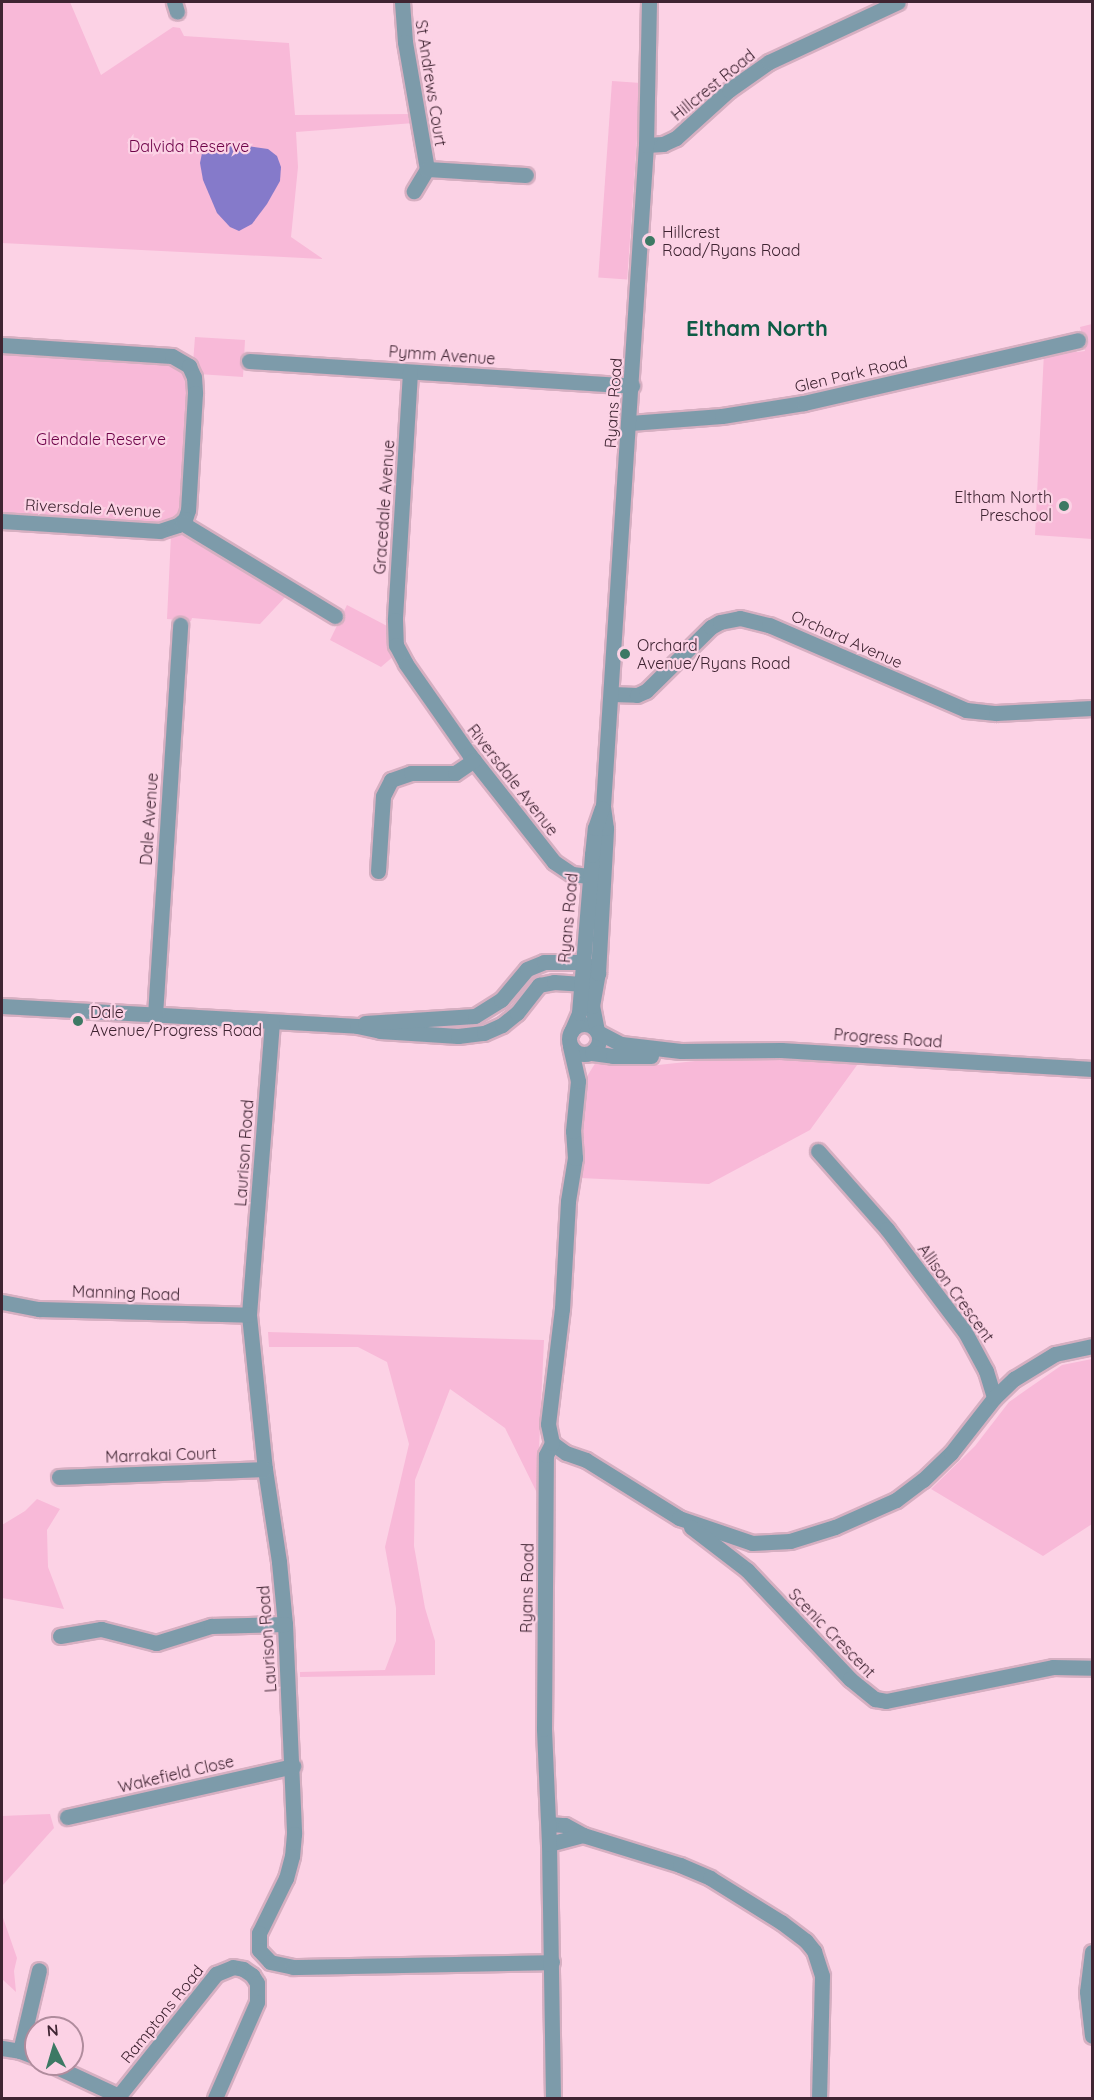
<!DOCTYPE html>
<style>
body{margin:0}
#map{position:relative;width:1094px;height:2100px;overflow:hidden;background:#fcd2e5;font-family:Quicksand,sans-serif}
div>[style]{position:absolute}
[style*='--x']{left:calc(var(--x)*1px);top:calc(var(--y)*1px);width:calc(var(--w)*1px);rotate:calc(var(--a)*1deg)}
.green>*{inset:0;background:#f8b9d8;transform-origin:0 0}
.water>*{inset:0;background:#857aca}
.roads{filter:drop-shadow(2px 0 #d6afc1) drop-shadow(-2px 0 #d6afc1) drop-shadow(0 2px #d6afc1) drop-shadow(0 -2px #d6afc1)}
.minor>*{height:15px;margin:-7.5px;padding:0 7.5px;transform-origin:7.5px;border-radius:7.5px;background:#7d9baa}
.minor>.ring{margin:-7.5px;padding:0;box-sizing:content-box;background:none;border:15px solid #7d9baa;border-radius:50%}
.dots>*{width:16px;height:16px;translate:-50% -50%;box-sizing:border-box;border:3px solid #fcd2e5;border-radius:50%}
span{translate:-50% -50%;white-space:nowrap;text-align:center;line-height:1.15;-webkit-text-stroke:4.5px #fcd2e5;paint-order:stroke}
.street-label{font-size:16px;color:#3f2432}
.park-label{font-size:16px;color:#6e0349}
.poi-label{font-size:16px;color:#3f2432}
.left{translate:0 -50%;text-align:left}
.right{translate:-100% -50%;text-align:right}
.district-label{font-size:22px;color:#0d5b45;font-weight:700}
.frame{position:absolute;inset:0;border:3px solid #3f2432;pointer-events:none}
.north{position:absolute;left:24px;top:2016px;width:60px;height:60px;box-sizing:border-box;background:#fcd2e5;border:2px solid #b08c9d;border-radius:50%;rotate:355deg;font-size:16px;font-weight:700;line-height:24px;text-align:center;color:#3f2432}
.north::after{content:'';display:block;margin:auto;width:21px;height:27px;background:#3d7964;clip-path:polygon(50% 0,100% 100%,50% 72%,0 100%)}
</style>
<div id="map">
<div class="green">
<i style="clip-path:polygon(2px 2px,70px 2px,101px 75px,173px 27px,180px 28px,184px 36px,289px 43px,295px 115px,412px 114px,414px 123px,296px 132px,298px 167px,291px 237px,323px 259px,2px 243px)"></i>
<i style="left:612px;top:81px;width:29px;height:197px;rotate:4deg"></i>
<i style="clip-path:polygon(1092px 324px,1092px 539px,1035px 535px,1044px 352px,1074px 347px,1077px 352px,1085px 351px,1080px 327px)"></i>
<i style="clip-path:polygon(195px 337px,245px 340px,243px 377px,198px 374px,193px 363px)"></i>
<i style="clip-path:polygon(2px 349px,167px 360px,189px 375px,182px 514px,168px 525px,2px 517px)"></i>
<i style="clip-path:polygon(178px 532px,187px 534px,289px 593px,260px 624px,192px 618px,191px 621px,167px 619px,171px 535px)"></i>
<i style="clip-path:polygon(347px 605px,389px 627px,395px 655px,381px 667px,330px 640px)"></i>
<i style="clip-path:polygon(751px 1055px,860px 1061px,810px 1130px,709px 1184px,580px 1178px,582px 1163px,578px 1130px,586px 1078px,596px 1062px,601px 1060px,658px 1065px)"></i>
<i style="clip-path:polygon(268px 1332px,544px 1340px,537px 1493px,505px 1428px,450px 1389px,415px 1480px,414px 1546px,425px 1608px,435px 1641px,435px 1675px,300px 1677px,300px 1672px,385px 1670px,396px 1641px,396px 1608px,385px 1547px,409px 1444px,387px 1362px,358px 1347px,269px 1347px)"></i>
<i style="clip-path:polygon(1092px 1359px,1092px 1524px,1043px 1556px,931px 1489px,975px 1446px,1009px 1402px,1062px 1365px)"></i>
<i style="clip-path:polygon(37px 1499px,60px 1509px,47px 1530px,48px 1567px,64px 1609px,2px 1598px,2px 1525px,25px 1511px)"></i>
<i style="clip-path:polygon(50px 1814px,54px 1828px,2px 1886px,2px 1816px)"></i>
<i style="clip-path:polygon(2px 1915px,17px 1958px,14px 1971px,16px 1992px,2px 1979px)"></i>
</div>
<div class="water">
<i style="clip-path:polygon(233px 144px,268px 149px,277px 156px,281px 167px,280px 181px,267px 204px,252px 224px,239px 231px,230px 227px,217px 213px,203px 180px,200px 163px,202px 153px,207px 147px)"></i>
</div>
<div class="roads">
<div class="minor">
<i style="--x:174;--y:2;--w:10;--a:73"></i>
<i style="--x:402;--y:2;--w:40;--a:85.7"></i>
<i style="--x:405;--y:42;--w:129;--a:80.2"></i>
<i style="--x:427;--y:169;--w:26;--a:121"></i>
<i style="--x:646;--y:145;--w:17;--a:-3"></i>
<i style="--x:663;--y:144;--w:14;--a:-25"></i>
<i style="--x:676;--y:138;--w:72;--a:-42.2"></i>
<i style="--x:729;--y:90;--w:49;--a:-35"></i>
<i style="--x:769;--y:62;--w:142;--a:-24.9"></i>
<i style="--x:427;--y:169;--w:99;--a:3.5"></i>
<i style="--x:2;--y:345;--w:170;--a:3.7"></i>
<i style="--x:172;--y:356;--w:20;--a:30"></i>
<i style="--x:189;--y:366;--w:12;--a:66"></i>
<i style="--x:194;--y:377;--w:16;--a:86"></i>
<i style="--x:195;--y:393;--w:117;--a:93.4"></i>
<i style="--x:188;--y:510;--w:9;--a:108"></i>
<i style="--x:185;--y:519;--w:9;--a:139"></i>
<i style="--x:178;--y:525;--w:19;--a:162"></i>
<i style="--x:160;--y:531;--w:158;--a:-176.4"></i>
<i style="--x:249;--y:361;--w:384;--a:3.7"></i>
<i style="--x:410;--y:372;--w:248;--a:93.5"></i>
<i style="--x:395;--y:620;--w:25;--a:88"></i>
<i style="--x:396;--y:645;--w:21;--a:62"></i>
<i style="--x:406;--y:664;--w:110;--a:55"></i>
<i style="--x:469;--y:754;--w:137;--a:51.8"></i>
<i style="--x:554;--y:862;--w:22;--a:34"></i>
<i style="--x:572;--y:874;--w:31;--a:7"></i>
<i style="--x:630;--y:423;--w:92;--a:-4.4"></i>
<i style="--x:722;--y:416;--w:83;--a:-9"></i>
<i style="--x:804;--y:403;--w:281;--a:-12.9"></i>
<i style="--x:182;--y:523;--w:179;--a:31.3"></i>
<i style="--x:612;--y:694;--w:25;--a:2"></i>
<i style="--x:637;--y:695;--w:10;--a:-24"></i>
<i style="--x:646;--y:691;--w:91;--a:-44.6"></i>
<i style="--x:711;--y:627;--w:10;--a:-29"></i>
<i style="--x:720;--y:622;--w:20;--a:-11"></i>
<i style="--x:740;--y:618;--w:30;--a:14"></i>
<i style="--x:769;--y:625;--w:215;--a:23.3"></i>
<i style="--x:966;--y:710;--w:30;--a:6"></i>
<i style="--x:996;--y:713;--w:96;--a:-3"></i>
<i style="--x:378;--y:871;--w:75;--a:-86.2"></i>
<i style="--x:383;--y:796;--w:18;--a:-63"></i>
<i style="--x:391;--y:780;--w:21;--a:-19"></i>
<i style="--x:411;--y:773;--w:44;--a:0"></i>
<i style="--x:455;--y:773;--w:23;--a:-34"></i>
<i style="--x:2;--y:1006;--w:356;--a:3.2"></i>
<i style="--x:357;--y:1026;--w:24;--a:12"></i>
<i style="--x:380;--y:1031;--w:78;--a:3.7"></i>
<i style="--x:458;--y:1036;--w:26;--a:-7"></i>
<i style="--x:484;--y:1033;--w:20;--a:-24"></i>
<i style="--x:502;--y:1025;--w:19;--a:-39"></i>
<i style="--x:517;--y:1013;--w:36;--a:-52"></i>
<i style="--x:539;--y:985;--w:15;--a:-11"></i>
<i style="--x:554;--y:982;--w:27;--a:4"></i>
<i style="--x:581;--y:984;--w:20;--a:-33"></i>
<i style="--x:155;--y:1015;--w:391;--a:-86.3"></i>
<i style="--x:272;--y:1022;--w:294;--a:94.5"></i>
<i style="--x:249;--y:1315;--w:155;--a:84.1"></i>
<i style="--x:265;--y:1469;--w:94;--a:81.4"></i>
<i style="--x:279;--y:1562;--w:62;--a:84.5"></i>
<i style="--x:285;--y:1624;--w:210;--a:87.5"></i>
<i style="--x:294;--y:1834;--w:22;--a:95"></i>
<i style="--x:292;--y:1856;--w:23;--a:105"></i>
<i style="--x:286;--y:1878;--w:61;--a:116.1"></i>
<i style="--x:259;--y:1933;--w:17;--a:90"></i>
<i style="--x:259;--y:1950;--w:16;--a:47"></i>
<i style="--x:270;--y:1962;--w:24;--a:12"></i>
<i style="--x:293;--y:1967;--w:259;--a:-1.1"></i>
<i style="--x:365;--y:1023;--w:110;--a:-3.6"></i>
<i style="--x:475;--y:1016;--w:31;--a:-32"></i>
<i style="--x:501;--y:1000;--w:40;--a:-50"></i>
<i style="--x:527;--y:969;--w:18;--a:-22"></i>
<i style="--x:544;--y:962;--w:39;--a:0"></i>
<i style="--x:583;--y:962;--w:19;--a:36"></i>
<i class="ring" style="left:569px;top:1024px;width:15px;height:15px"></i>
<i style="--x:597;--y:1031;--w:25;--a:-101"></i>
<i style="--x:592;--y:1006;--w:34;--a:-80"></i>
<i style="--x:598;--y:973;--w:145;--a:-86.8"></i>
<i style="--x:606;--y:828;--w:22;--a:-98"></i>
<i style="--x:603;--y:806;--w:662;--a:-86.28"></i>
<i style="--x:646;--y:145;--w:143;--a:-88.8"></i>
<i style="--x:571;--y:1032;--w:21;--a:-67"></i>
<i style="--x:579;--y:1013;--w:159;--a:-85.3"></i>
<i style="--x:592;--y:855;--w:27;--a:-84"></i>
<i style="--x:595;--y:828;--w:21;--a:-71"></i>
<i style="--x:598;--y:1032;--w:26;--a:28"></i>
<i style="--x:621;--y:1044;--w:60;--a:6.7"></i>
<i style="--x:681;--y:1051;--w:100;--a:-0.6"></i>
<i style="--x:781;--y:1050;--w:312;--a:3.5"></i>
<i style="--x:592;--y:1053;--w:21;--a:8"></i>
<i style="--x:613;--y:1056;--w:38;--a:0"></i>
<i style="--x:818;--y:1151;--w:104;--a:48.5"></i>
<i style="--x:887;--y:1229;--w:129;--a:52.9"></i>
<i style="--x:965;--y:1332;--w:44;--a:61.7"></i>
<i style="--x:986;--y:1371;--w:28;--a:73"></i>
<i style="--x:2;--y:1302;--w:38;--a:11"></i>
<i style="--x:39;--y:1309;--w:210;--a:1.6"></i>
<i style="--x:552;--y:1443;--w:17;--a:36"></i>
<i style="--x:566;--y:1453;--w:21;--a:19"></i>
<i style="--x:586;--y:1460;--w:110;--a:31.9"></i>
<i style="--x:679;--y:1518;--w:77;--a:18.9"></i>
<i style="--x:752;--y:1543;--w:38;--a:-3"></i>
<i style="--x:790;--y:1541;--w:47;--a:-17.3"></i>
<i style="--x:835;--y:1527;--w:67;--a:-23.9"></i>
<i style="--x:896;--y:1500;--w:34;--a:-37"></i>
<i style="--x:923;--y:1480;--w:39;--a:-44"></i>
<i style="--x:951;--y:1453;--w:70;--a:-52"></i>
<i style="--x:994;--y:1398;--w:28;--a:-44"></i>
<i style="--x:1014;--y:1379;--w:48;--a:-31.4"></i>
<i style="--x:1055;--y:1354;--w:38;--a:-12"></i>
<i style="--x:59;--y:1477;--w:206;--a:-2.2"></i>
<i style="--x:691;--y:1527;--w:71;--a:37.5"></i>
<i style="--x:747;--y:1570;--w:150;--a:46.6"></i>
<i style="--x:850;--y:1679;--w:32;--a:39"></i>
<i style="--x:875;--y:1699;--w:11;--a:10"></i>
<i style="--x:886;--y:1701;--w:170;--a:-11.5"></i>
<i style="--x:1053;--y:1667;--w:39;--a:1"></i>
<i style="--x:60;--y:1636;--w:42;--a:-9.7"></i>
<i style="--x:101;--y:1629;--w:57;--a:14.3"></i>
<i style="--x:156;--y:1643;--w:58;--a:-17.2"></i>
<i style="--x:211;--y:1626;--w:74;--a:-1.5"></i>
<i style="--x:67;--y:1817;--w:232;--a:-12.7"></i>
<i style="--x:549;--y:1824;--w:16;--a:4"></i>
<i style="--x:565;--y:1825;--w:21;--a:29"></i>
<i style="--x:583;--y:1835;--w:102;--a:17.2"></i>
<i style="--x:680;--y:1865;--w:33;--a:23"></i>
<i style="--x:710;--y:1878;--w:84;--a:31.8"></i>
<i style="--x:781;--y:1922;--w:31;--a:37"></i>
<i style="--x:806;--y:1941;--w:13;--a:51"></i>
<i style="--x:814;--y:1951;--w:26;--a:72"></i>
<i style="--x:822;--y:1976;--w:122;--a:91.4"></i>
<i style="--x:549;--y:1844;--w:35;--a:-15"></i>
<i style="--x:1092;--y:1952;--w:40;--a:97.1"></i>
<i style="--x:1087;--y:1992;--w:44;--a:83.5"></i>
<i style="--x:2;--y:2048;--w:18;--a:9"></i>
<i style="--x:20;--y:2051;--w:17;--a:21"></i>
<i style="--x:20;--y:2051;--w:83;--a:-76.8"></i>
<i style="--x:50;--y:2064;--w:76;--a:24.9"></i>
<i style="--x:117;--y:2098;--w:159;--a:-51.4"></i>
<i style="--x:216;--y:1974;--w:18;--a:-22"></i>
<i style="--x:233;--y:1967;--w:10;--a:11"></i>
<i style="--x:243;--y:1969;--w:11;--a:34"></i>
<i style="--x:252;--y:1975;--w:9;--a:58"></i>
<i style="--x:257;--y:1983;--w:19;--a:90"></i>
<i style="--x:257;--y:2002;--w:105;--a:113.6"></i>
<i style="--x:553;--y:2098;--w:254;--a:-90.9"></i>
<i style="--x:549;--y:1844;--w:115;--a:-92.5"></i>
<i style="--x:544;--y:1729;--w:274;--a:-89.6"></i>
<i style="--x:546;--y:1455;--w:13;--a:-63"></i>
<i style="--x:552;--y:1443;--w:19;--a:-102"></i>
<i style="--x:548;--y:1424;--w:116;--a:-83.1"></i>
<i style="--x:562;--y:1309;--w:108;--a:-86.8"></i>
<i style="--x:568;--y:1201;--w:44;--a:-80.8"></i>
<i style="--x:575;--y:1158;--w:27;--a:-94"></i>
<i style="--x:573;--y:1131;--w:50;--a:-84.3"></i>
<i style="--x:578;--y:1081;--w:36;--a:-103"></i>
</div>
</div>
<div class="dots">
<i style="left:650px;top:241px;background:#3d7964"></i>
<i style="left:1064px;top:506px;background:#3d7964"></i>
<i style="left:625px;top:654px;background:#3d7964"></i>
<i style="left:78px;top:1021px;background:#3d7964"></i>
</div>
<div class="street-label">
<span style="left:431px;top:83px;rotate:81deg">St Andrews Court</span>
<span style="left:713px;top:85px;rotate:-39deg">Hillcrest Road</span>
<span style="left:442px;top:355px;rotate:4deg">Pymm Avenue</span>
<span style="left:851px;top:374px;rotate:-13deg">Glen Park Road</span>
<span style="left:613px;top:403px;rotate:-86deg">Ryans Road</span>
<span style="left:384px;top:507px;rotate:-86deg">Gracedale Avenue</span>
<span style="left:93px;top:508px;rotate:3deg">Riversdale Avenue</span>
<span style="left:847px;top:639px;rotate:24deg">Orchard Avenue</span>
<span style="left:513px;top:780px;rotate:52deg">Riversdale Avenue</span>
<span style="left:149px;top:819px;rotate:-86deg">Dale Avenue</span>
<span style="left:568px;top:918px;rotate:-85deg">Ryans Road</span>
<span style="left:888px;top:1038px;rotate:4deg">Progress Road</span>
<span style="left:244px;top:1153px;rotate:-86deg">Laurison Road</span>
<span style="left:126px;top:1293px;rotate:2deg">Manning Road</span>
<span style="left:956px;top:1293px;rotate:54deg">Allison Crescent</span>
<span style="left:161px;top:1455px;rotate:-2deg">Marrakai Court</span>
<span style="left:527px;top:1588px;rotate:-89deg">Ryans Road</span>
<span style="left:832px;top:1633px;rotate:46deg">Scenic Crescent</span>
<span style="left:267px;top:1639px;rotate:-94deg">Laurison Road</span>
<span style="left:176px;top:1774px;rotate:-13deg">Wakefield Close</span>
<span style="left:162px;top:2014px;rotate:-51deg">Ramptons Road</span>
</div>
<div class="park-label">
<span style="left:189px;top:146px">Dalvida Reserve</span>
<span style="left:101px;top:439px">Glendale Reserve</span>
</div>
<div class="poi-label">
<span class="left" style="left:662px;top:241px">Hillcrest<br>Road/Ryans Road</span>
<span class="right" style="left:1052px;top:506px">Eltham North<br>Preschool</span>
<span class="left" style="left:637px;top:654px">Orchard<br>Avenue/Ryans Road</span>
<span class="left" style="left:90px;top:1021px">Dale<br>Avenue/Progress Road</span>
</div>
<div class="district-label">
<span style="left:757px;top:329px">Eltham North</span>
</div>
<div class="frame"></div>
<div class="north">N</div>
</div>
